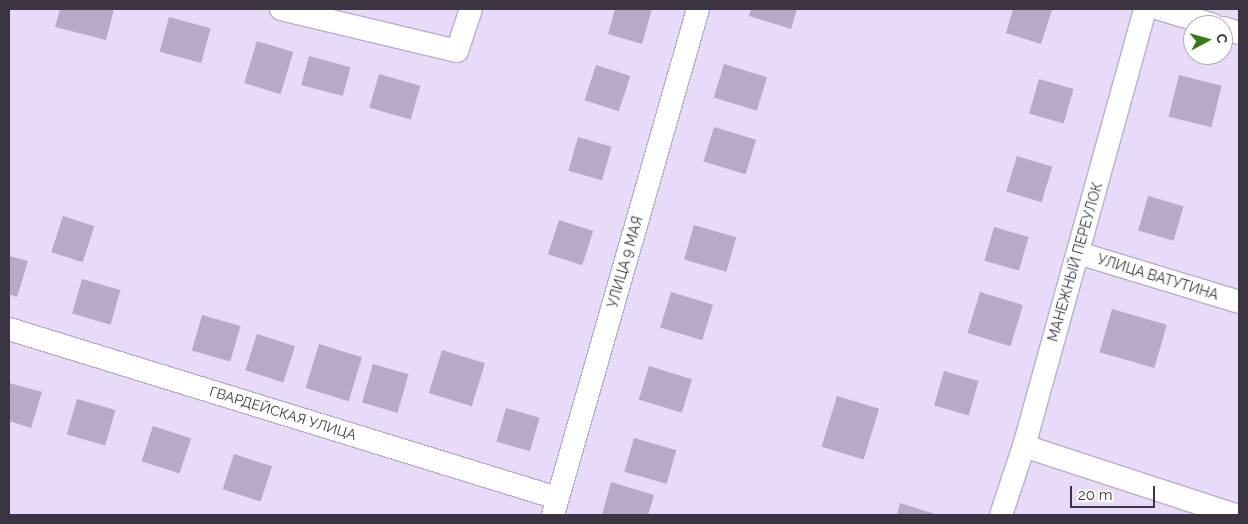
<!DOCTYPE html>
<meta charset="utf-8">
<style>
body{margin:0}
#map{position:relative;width:1248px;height:524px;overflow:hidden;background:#e8dbf9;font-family:Raleway,sans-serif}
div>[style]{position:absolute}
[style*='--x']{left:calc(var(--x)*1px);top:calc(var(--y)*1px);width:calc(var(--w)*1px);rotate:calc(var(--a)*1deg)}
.building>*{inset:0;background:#b7aac7;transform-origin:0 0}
.roads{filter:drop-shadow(1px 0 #b9acca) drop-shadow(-1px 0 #b9acca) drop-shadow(0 1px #b9acca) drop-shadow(0 -1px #b9acca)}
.street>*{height:22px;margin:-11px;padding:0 11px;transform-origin:11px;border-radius:11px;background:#fff}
span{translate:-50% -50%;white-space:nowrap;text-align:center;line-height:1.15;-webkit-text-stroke:4px #fff;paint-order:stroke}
.street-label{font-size:14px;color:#3b3541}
.frame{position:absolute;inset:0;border:10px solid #3b3541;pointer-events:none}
.north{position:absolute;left:1183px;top:15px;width:50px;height:50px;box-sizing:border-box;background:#fff;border:1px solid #b1aeb3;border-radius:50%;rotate:84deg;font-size:14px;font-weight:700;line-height:20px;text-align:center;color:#3b3541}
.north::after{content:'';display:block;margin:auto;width:18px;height:22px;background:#377a1a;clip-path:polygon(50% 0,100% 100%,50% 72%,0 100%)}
.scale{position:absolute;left:1070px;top:486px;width:85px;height:22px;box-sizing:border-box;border:2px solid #3b3541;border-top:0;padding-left:6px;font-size:15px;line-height:18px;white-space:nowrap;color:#3b3541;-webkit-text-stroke:4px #fff;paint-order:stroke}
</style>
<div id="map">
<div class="building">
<i style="clip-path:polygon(60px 9px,114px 9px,106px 40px,55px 27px)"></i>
<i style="clip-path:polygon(615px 9px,652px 9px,642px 44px,608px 34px)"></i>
<i style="clip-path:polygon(751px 9px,797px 9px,791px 29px,749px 16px)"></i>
<i style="clip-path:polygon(1013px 9px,1052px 10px,1041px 44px,1006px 33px)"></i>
<i style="left:169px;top:17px;width:43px;height:36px;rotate:15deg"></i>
<i style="left:257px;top:41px;width:38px;height:44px;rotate:17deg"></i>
<i style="left:309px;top:56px;width:43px;height:30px;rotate:15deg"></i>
<i style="left:724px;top:64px;width:45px;height:35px;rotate:17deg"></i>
<i style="left:596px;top:65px;width:36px;height:37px;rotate:18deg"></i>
<i style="left:379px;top:74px;width:43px;height:35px;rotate:16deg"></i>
<i style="left:1179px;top:75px;width:44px;height:43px;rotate:14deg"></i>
<i style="left:1039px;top:79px;width:36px;height:36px;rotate:16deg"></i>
<i style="left:714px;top:127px;width:44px;height:36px;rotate:17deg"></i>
<i style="left:578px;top:137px;width:35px;height:35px;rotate:16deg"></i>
<i style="left:1017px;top:156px;width:37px;height:37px;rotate:17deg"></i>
<i style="left:1148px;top:196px;width:37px;height:36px;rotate:16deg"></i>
<i style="left:63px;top:216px;width:33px;height:38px;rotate:18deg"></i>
<i style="left:559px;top:220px;width:36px;height:36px;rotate:18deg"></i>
<i style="left:694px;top:225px;width:44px;height:36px;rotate:16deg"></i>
<i style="left:994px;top:227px;width:36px;height:35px;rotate:16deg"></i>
<i style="clip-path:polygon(9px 256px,28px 261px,17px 297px,9px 294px)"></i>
<i style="left:82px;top:279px;width:40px;height:36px;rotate:16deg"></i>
<i style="left:671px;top:292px;width:44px;height:37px;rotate:17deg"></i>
<i style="left:980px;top:292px;width:45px;height:43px;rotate:17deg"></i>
<i style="left:1112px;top:309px;width:57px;height:45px;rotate:16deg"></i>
<i style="left:202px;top:315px;width:40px;height:37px;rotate:16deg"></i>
<i style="left:257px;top:334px;width:40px;height:38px;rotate:18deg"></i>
<i style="left:319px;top:344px;width:45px;height:46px;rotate:17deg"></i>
<i style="left:442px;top:350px;width:45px;height:45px;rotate:17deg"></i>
<i style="left:373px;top:364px;width:37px;height:40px;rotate:16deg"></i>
<i style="left:649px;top:366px;width:45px;height:35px;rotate:17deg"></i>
<i style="left:944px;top:371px;width:36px;height:36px;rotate:16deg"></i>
<i style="clip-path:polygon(9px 383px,42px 392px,31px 428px,9px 421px)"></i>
<i style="left:837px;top:396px;width:44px;height:53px;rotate:17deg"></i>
<i style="left:77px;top:399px;width:40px;height:37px;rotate:16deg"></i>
<i style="left:506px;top:408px;width:35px;height:35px;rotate:16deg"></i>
<i style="left:153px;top:426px;width:40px;height:37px;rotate:18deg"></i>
<i style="left:634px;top:438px;width:44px;height:35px;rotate:16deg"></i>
<i style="left:234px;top:454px;width:40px;height:37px;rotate:18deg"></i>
<i style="clip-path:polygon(611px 482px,654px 495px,648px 515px,602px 515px)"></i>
<i style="clip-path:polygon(900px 503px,938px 515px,897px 515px)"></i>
</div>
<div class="roads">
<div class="street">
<i style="--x:281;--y:9;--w:181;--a:13.4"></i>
<i style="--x:457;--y:51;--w:44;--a:-71.6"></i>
<i style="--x:1160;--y:9;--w:55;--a:16.8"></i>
<i style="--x:1223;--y:28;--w:17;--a:17"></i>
<i style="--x:1078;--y:253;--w:168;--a:16.9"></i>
<i style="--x:9;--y:329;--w:573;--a:17.14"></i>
<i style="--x:1024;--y:446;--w:222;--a:18.1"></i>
<i style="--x:553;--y:515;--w:526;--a:-74.01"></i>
<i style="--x:1001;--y:515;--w:73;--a:-71.6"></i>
<i style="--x:1024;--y:446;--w:453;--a:-74.5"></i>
</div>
</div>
<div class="street-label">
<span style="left:625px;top:262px;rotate:-74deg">УЛИЦА 9 МАЯ</span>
<span style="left:1075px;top:262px;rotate:-74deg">МАНЕЖНЫЙ ПЕРЕУЛОК</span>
<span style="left:1158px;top:277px;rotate:17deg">УЛИЦА ВАТУТИНА</span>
<span style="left:283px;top:413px;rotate:17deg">ГВАРДЕЙСКАЯ УЛИЦА</span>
</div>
<div class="frame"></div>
<div class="north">С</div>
<div class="scale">20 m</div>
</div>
